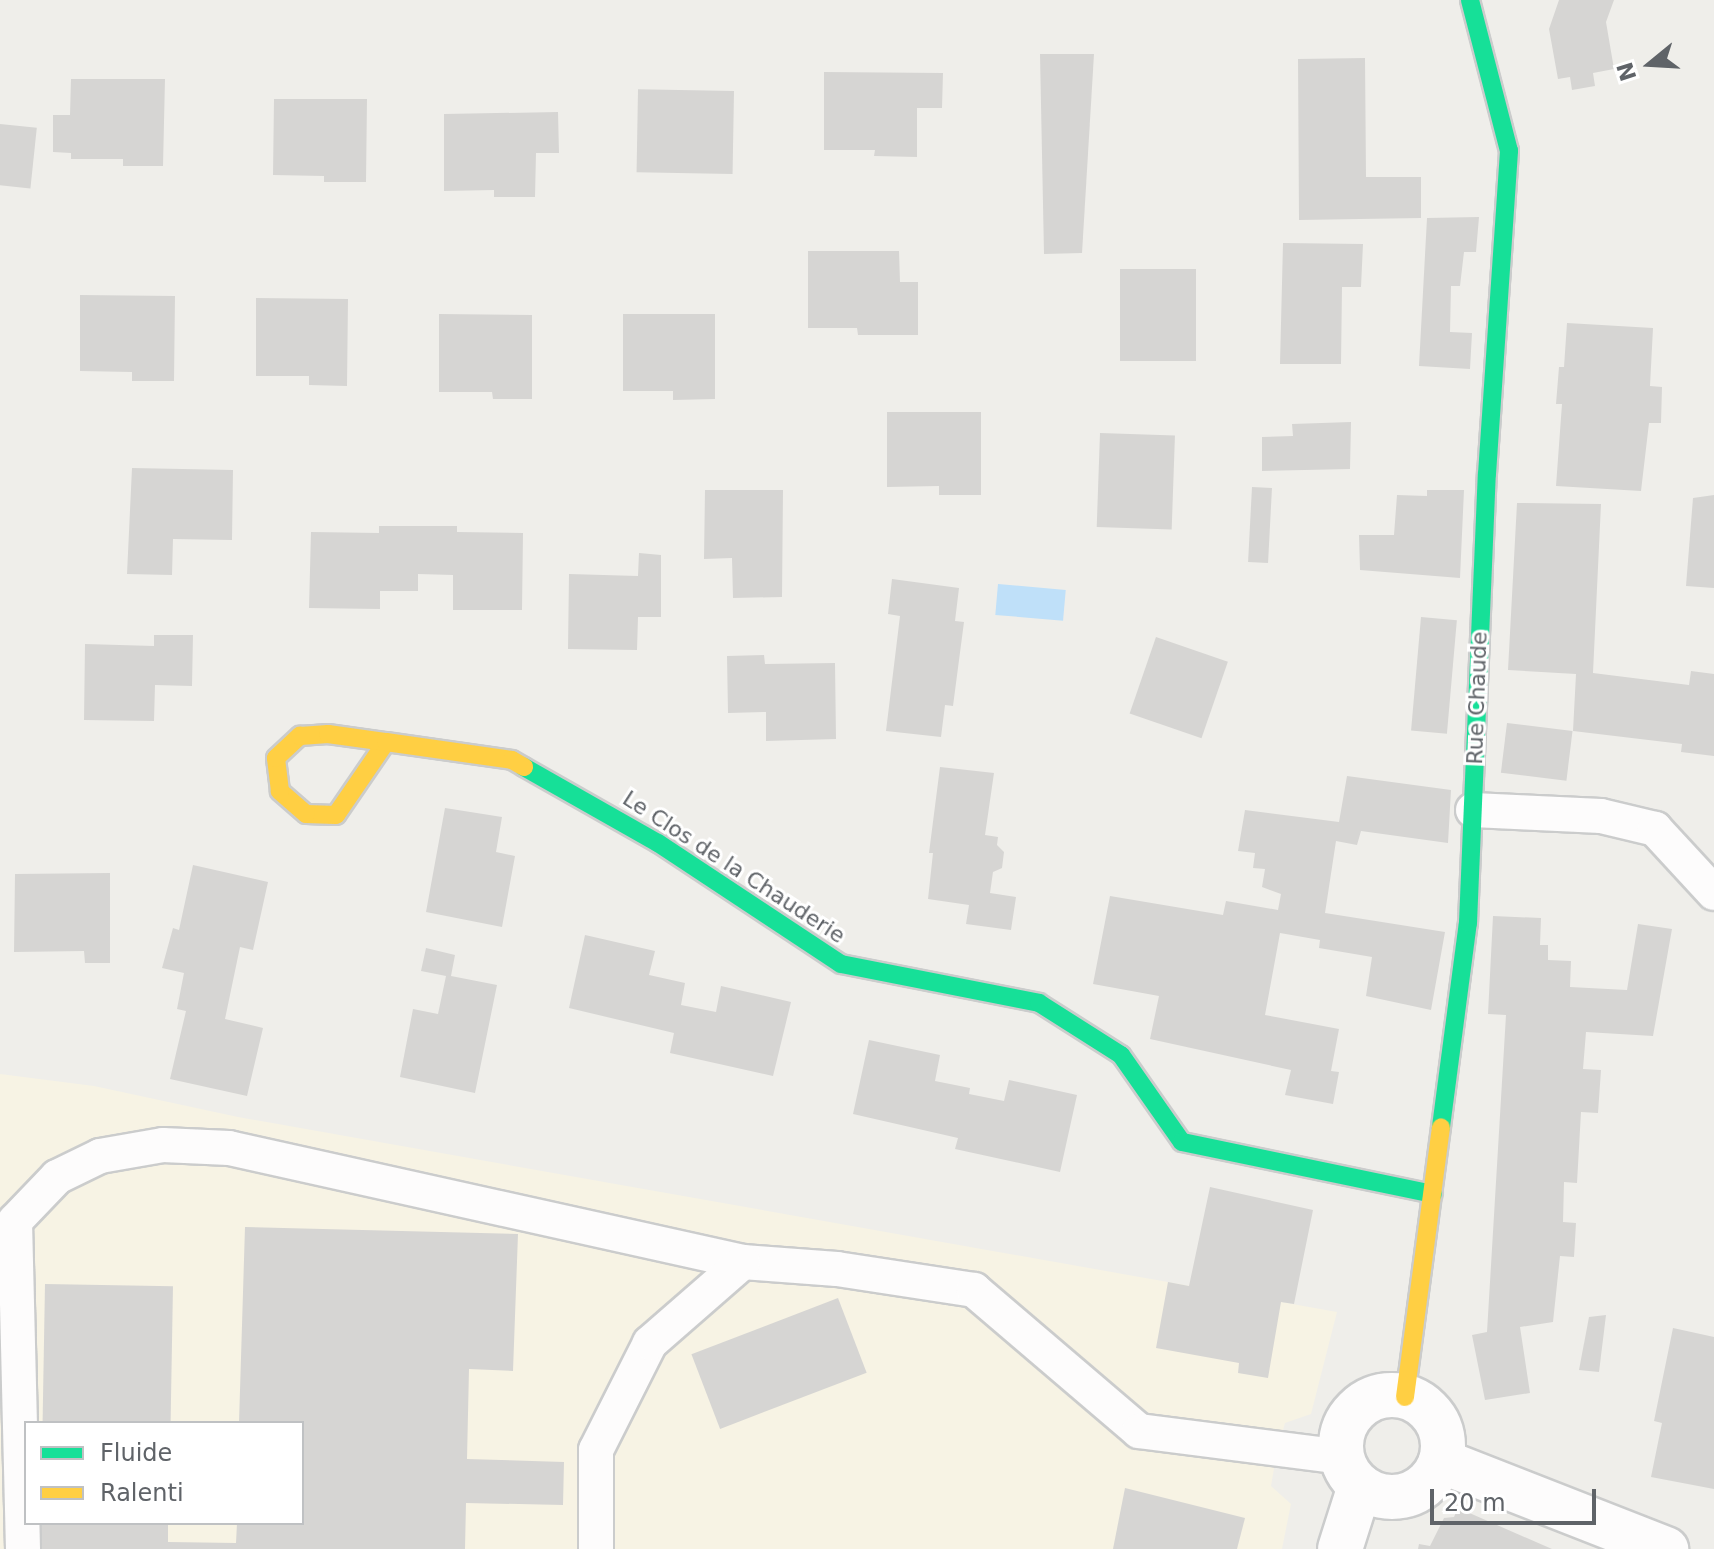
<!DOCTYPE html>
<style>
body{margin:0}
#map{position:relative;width:1714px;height:1549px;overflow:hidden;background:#efeeea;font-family:"DejaVu Sans",sans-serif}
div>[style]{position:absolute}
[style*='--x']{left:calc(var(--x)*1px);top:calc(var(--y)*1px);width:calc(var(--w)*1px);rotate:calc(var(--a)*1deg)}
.commercial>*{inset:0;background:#f7f3e4}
.water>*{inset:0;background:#bfe0f9;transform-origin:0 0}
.building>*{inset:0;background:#d6d5d3;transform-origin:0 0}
.roads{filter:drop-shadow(2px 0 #cbcccc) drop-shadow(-2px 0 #cbcccc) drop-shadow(0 2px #cbcccc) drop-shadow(0 -2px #cbcccc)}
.lane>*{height:34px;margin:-17px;padding:0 17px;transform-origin:17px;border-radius:17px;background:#fdfcfc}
.street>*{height:44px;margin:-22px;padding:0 22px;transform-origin:22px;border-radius:22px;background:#fdfcfc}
.street>.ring{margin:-22px;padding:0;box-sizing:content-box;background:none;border:44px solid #fdfcfc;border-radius:50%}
.fast>*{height:18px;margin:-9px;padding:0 9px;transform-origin:9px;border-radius:9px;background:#16e098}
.slow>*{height:18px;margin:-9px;padding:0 9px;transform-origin:9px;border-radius:9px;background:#ffcf43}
span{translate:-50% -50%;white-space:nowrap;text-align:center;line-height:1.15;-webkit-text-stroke:6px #fff;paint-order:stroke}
.street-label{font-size:22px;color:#5f6368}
.legend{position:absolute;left:24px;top:1421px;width:280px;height:104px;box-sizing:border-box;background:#fff;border:2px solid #bfc1c3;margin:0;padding:10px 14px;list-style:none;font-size:24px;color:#5f6368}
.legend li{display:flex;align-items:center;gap:16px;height:40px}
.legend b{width:40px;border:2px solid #bfc1c3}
.north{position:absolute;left:1610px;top:24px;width:80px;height:80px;-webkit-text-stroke:6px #fff;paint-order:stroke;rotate:252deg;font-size:22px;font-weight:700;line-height:32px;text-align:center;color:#5f6368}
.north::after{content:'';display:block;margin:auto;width:28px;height:36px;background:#5f6368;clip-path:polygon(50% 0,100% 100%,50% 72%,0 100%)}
.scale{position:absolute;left:1430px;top:1489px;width:166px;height:36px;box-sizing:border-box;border:4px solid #5f6368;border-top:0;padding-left:10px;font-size:24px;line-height:28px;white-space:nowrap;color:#5f6368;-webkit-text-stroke:6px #fff;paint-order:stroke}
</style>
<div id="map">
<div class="commercial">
<i style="clip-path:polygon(evenodd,0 1074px,94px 1086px,238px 1117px,1337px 1312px,1311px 1414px,1285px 1423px,1277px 1451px,1271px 1486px,1291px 1504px,1282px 1549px,0 1549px,0 1074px,26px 1423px,302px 1423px,302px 1523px,26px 1523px,26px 1423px)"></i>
</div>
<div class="water">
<i style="left:998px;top:584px;width:68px;height:31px;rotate:5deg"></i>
</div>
<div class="building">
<i style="clip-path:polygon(1559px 0,1614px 0,1606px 22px,1614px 69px,1593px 73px,1595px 86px,1572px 90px,1570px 77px,1558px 79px,1549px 29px)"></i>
<i style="clip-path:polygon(1040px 54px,1094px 54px,1082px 253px,1044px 254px)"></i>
<i style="clip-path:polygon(1365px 58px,1366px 177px,1421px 177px,1421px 218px,1299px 220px,1298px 59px)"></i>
<i style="clip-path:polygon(824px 72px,943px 73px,942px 108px,917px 108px,917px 157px,874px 156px,875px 150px,824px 150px)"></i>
<i style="clip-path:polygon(71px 79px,165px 79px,163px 166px,123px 166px,123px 159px,71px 159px,71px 153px,53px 152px,53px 115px,70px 115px)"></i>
<i style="left:734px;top:91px;width:83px;height:96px;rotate:91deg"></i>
<i style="clip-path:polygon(274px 99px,367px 99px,366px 182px,324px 182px,324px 176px,273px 175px)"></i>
<i style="clip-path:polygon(558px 112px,559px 153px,536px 153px,535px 197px,494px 197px,494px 190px,444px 191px,444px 114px)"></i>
<i style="left:0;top:124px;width:37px;height:61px;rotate:6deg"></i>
<i style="clip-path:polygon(1479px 217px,1476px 252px,1464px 252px,1460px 286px,1451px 286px,1450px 332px,1472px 333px,1470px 369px,1419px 366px,1427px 218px)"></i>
<i style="clip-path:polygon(1283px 243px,1363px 244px,1361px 287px,1342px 287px,1341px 364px,1280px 364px)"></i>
<i style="clip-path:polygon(808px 251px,899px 251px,900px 282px,918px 282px,918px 335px,858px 335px,857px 328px,808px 328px)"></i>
<i style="left:1120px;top:269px;width:76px;height:92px"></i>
<i style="clip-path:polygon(80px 295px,175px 296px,174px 381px,132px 381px,132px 372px,80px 371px)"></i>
<i style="clip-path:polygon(256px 298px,348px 299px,347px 386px,309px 385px,309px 376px,256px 376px)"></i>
<i style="clip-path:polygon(439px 314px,532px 315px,532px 399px,493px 399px,492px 392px,439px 392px)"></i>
<i style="clip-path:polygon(623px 314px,715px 314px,715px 399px,673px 400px,673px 391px,623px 391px)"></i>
<i style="clip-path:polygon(1567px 323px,1653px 328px,1650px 386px,1662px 387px,1661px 423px,1649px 423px,1641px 491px,1556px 486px,1562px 404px,1556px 404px,1559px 367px,1564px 367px)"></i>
<i style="clip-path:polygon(887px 412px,981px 412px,981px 495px,939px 495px,939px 486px,887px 487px)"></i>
<i style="clip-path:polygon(1351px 422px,1350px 469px,1262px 471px,1262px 437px,1293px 436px,1292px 424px)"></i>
<i style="left:1100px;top:433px;width:75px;height:94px;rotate:2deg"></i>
<i style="clip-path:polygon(132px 468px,233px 470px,232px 540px,173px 539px,172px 575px,127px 574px)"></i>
<i style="left:1252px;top:487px;width:20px;height:75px;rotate:3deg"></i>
<i style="clip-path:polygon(705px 490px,783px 490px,782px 597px,733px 598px,732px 558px,704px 559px)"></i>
<i style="clip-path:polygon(1427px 490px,1464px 490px,1460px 578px,1360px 570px,1359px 535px,1394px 535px,1397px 495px,1427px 496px)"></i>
<i style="clip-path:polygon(1714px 495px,1714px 588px,1686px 586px,1693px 498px)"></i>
<i style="clip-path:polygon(1517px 503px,1601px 504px,1593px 673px,1689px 685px,1691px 671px,1714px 674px,1714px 756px,1681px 752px,1682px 744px,1573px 731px,1576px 674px,1508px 670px)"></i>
<i style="clip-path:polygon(379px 526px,457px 526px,457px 532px,523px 533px,522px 610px,453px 610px,453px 575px,418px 574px,418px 591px,380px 591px,380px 609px,309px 608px,311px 532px,379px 533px)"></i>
<i style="clip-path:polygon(639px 553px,661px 555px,661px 617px,638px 617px,637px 650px,568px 649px,569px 574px,638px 576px)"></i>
<i style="clip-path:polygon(892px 579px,959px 588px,955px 621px,964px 622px,953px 706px,945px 705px,941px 737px,886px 731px,900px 616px,888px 614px)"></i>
<i style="left:1421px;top:617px;width:36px;height:114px;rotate:5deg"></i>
<i style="clip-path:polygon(154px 635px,193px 635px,192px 686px,155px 685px,154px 721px,84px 720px,85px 644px,154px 646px)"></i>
<i style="left:1156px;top:637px;width:76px;height:81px;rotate:19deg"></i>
<i style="clip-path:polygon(764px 655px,765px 664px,835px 663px,836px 739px,766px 741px,766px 712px,728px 713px,727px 656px)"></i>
<i style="left:1507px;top:723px;width:66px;height:50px;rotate:7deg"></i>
<i style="clip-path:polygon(940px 767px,994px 773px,985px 835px,998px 837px,997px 845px,1004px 852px,1002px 868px,993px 872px,990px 893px,1016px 897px,1011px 930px,966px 924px,969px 905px,928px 899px,933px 853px,929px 853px)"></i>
<i style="clip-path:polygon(1347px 776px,1451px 790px,1448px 843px,1361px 831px,1357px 845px,1336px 841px,1325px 913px,1445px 932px,1431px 1010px,1366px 996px,1372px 957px,1319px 948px,1320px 940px,1280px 933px,1265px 1015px,1339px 1029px,1331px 1071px,1339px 1072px,1333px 1104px,1285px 1095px,1291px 1070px,1150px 1039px,1159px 996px,1093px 984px,1110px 896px,1223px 915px,1226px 901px,1278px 910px,1281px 894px,1262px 887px,1265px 869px,1253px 868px,1255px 853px,1238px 851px,1245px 810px,1339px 822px)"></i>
<i style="clip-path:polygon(445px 808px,502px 817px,496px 852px,515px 856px,502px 927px,426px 912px)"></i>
<i style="clip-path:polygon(193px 865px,268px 882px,253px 950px,240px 947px,225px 1019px,263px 1028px,247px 1096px,170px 1079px,186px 1011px,177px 1009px,184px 973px,162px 968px,173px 928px,179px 930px)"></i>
<i style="clip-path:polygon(110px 873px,110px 963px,85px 963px,84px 951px,14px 952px,15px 874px)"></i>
<i style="clip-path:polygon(1493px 916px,1541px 918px,1540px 945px,1548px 945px,1548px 960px,1571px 961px,1570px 987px,1627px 990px,1638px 924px,1672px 929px,1653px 1036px,1586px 1032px,1583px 1069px,1601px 1070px,1598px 1113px,1581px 1112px,1577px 1183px,1564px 1182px,1563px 1222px,1576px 1223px,1574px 1257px,1560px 1256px,1553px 1322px,1520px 1327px,1530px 1393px,1485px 1400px,1472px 1335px,1487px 1332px,1506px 1015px,1488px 1014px)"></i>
<i style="clip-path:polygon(585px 935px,655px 951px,649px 975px,685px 983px,681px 1005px,716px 1012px,721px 986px,791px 1002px,773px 1076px,670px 1053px,674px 1033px,569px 1008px)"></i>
<i style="clip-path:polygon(426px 948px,455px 955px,451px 976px,497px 985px,475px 1093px,400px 1077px,413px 1009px,438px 1014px,446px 976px,421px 971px)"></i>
<i style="clip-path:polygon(869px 1040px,940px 1055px,935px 1081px,970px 1088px,969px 1094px,1004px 1101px,1009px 1080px,1077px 1095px,1060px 1172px,955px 1149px,958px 1138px,853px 1114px)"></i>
<i style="clip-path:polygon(1210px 1187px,1313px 1210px,1294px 1304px,1281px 1302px,1268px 1378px,1238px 1373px,1239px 1363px,1156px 1348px,1168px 1282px,1189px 1286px)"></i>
<i style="clip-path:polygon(245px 1227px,518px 1234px,513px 1371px,469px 1369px,467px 1459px,564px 1462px,563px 1505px,466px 1503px,465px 1549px,39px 1549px,40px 1523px,168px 1523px,168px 1542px,236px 1543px,237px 1523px,302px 1523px,302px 1423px,239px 1423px)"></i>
<i style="left:45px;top:1284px;width:128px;height:139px;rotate:1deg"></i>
<i style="left:838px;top:1298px;width:80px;height:157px;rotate:69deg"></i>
<i style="clip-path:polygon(1606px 1315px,1599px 1372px,1579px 1370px,1589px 1317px)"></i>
<i style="clip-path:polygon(1673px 1328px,1714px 1337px,1714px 1489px,1651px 1477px,1662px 1423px,1654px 1421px)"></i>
<i style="clip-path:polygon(1125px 1488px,1245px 1518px,1237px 1549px,1113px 1549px)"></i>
<i style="clip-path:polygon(1458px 1508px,1552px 1549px,1418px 1549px,1419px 1544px,1430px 1546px,1444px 1518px,1454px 1517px)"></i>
</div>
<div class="roads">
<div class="lane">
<i style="--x:1473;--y:810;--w:128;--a:2.7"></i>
<i style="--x:1601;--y:816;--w:56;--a:13.5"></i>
<i style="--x:1655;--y:829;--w:87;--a:47.3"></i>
<i style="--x:23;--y:1549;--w:328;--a:-91.4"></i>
<i style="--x:15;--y:1221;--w:61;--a:-46.3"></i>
<i style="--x:57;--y:1177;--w:48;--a:-26"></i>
<i style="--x:100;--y:1156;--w:64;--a:-9.9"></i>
<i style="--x:163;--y:1145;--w:66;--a:2.6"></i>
<i style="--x:229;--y:1148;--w:526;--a:12.51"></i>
<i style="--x:743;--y:1262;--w:94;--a:4.3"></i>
<i style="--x:837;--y:1269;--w:139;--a:8.7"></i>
<i style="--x:974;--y:1290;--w:217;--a:40.5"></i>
<i style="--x:1139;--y:1431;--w:205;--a:7.3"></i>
<i style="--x:596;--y:1549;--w:99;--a:-90"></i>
<i style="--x:596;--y:1450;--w:120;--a:-63.2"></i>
<i style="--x:650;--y:1343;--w:123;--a:-41.1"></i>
</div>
<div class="street">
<i class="ring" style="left:1341px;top:1395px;width:58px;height:58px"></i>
<i style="--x:1441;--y:1461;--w:242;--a:21.4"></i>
<i style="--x:1340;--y:1549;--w:66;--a:-72.4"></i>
</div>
<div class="fast">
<i style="--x:524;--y:767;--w:154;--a:29.6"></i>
<i style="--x:658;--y:843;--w:219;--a:33.5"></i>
<i style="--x:841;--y:964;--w:202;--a:11.1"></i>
<i style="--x:1039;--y:1003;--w:97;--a:32.4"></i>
<i style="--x:1121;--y:1055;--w:106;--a:55"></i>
<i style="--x:1182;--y:1142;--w:256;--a:11.7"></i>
<i style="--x:1441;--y:1127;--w:206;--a:-82.5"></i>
<i style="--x:1468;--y:923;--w:449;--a:-87.6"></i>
<i style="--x:1487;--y:474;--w:324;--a:-86.1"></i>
<i style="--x:1509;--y:151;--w:156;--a:-104.5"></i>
</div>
<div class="slow">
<i style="--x:386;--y:742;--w:88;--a:124.4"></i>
<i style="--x:336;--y:815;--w:30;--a:-178"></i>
<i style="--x:306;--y:814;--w:35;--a:-139"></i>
<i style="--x:280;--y:791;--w:33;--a:-97"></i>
<i style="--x:276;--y:758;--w:33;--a:-43"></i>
<i style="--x:300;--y:736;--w:28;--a:-4"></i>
<i style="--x:328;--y:734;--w:59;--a:7.9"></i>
<i style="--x:386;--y:742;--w:127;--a:8.1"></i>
<i style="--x:512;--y:760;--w:14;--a:30"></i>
<i style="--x:1405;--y:1397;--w:272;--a:-82.4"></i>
</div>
</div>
<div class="street-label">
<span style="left:1477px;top:698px;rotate:-88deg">Rue Chaude</span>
<span style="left:734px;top:867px;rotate:33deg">Le Clos de la Chauderie</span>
</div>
<ul class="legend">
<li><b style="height:10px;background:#16e098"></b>Fluide</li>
<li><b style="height:10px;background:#ffcf43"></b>Ralenti</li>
</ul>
<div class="north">N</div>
<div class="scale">20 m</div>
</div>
